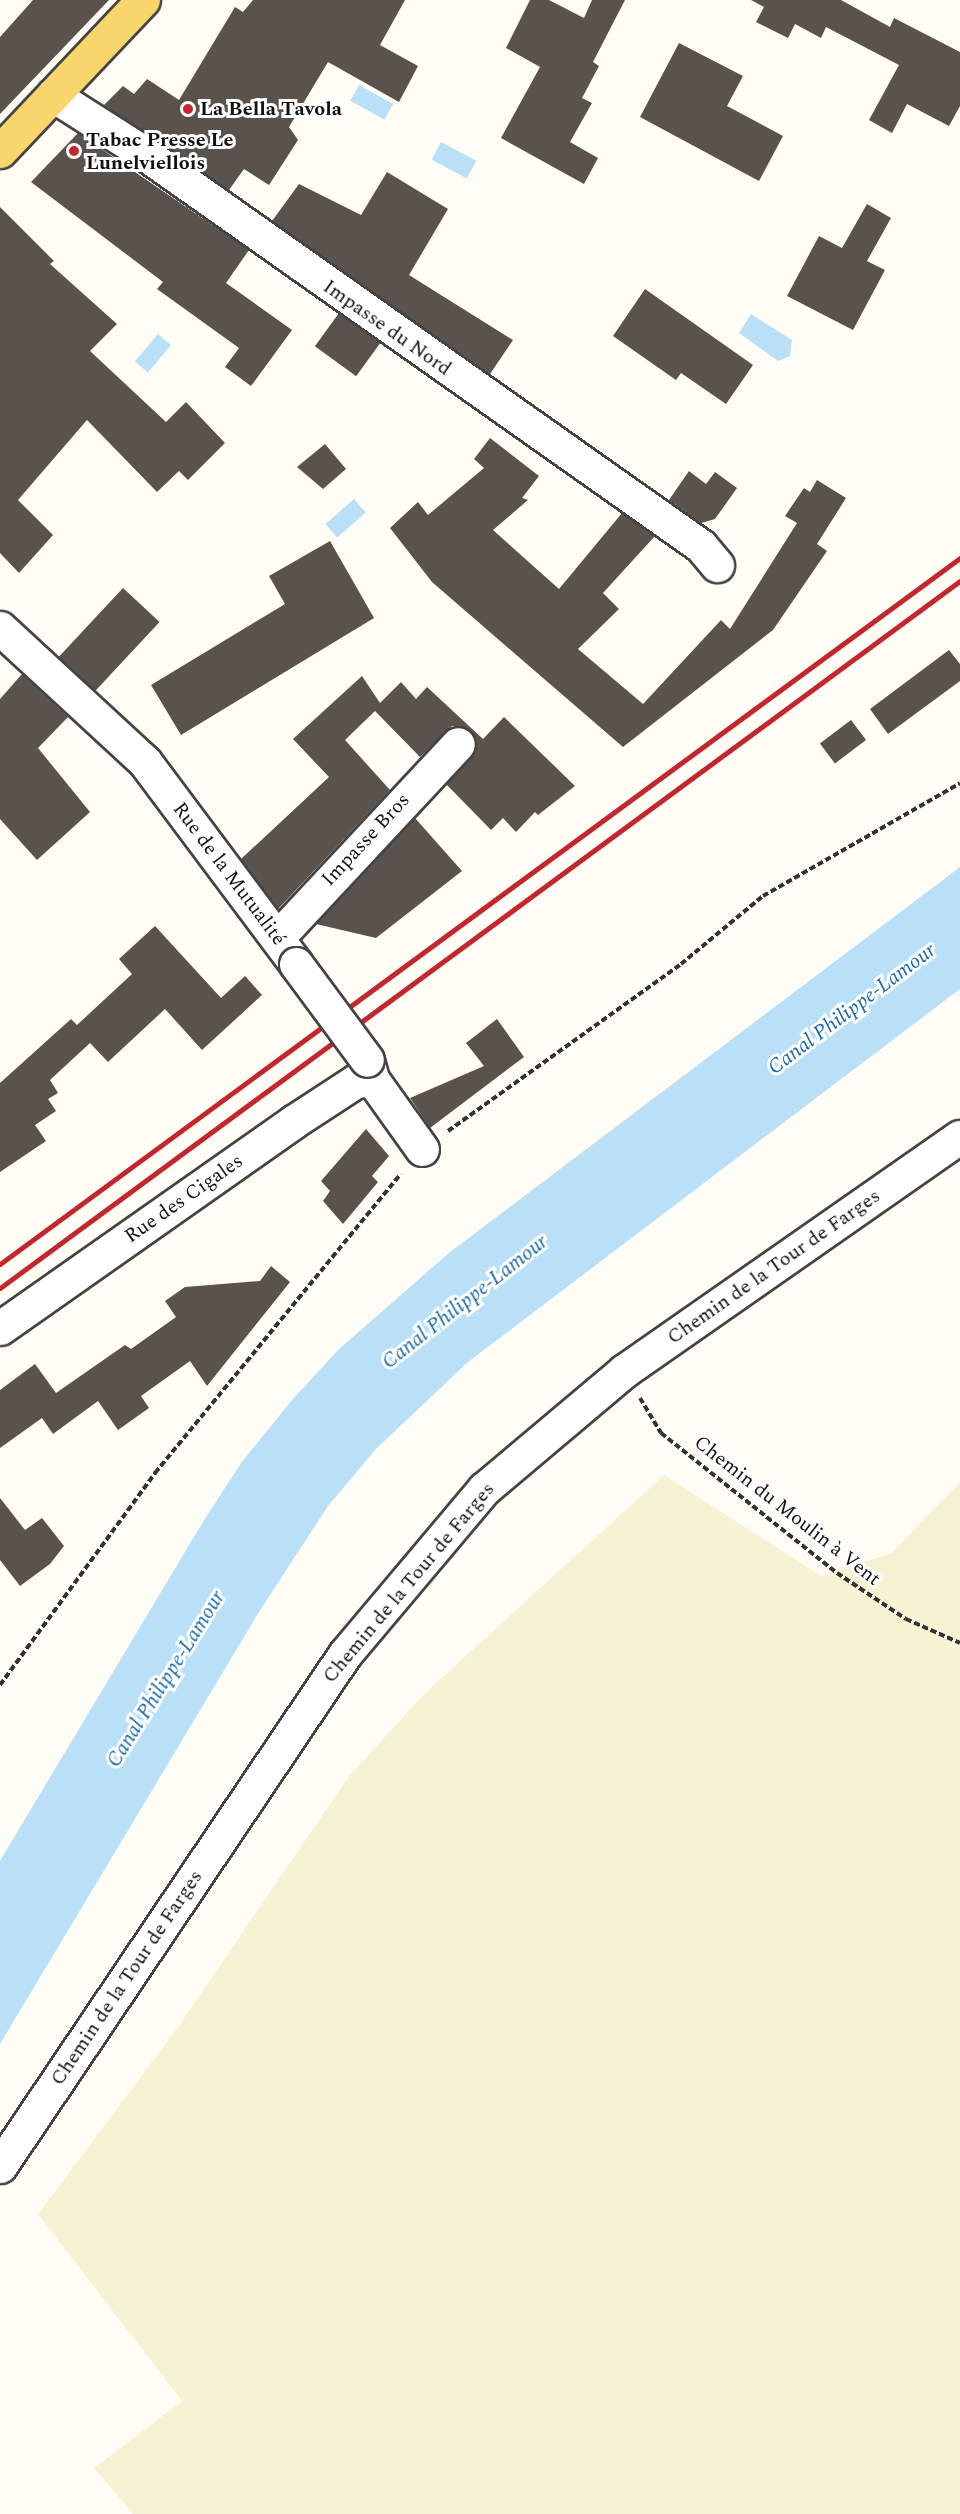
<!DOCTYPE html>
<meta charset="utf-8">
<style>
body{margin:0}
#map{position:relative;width:960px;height:2514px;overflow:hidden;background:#fffdf5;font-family:Spectral,serif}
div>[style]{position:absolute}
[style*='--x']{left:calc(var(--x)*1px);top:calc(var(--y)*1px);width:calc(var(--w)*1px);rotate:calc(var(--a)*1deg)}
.farmland>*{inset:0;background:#f6f3d4}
.water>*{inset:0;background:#b9e0f7;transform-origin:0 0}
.building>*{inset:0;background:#5a524d;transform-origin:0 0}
.path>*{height:4px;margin-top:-2px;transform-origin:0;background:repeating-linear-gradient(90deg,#333 0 6px,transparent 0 9px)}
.roads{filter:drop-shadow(2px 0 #444) drop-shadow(-2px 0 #444) drop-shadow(0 2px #444) drop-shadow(0 -2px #444)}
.minor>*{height:33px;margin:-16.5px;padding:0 16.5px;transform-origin:16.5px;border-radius:16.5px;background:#fff}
.major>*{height:33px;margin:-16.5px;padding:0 16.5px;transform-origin:16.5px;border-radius:16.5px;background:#f9d66b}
.rail>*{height:4.5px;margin:-2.25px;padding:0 2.25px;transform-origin:2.25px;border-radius:2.25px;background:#c4262e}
.bridges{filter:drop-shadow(2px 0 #444) drop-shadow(-2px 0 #444) drop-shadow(0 2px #444) drop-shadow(0 -2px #444)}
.minor-bridge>*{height:33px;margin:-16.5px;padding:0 16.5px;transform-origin:16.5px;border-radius:16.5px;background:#fff}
.dots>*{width:16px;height:16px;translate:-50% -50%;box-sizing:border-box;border:3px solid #fff;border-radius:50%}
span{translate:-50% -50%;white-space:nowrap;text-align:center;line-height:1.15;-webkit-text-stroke:6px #fff;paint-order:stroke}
.poi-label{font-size:20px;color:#111;font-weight:700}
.left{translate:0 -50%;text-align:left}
.street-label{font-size:20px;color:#111}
.water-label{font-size:21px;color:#1768a6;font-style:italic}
</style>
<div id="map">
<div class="farmland">
<i style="clip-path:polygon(664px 1475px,821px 1576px,891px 1553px,960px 1482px,960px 2514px,133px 2514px,94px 2468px,182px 2401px,38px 2214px,178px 2027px,349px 1776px,424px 1694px)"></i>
</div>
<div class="water">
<i style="left:359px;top:85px;width:39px;height:18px;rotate:29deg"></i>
<i style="left:441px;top:142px;width:40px;height:20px;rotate:28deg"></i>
<i style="clip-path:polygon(751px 314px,792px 340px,790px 356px,778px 361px,739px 333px)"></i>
<i style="left:158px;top:334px;width:17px;height:36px;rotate:40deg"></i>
<i style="left:354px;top:499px;width:18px;height:38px;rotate:49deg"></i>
<i style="clip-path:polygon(960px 867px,960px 989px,468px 1362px,376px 1449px,328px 1506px,259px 1612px,0 2044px,0 1861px,201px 1525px,241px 1463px,292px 1400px,339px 1349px,450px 1252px)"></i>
</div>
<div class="building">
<i style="clip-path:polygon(33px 0,109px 0,0 114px,0 37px)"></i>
<i style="clip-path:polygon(253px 0,405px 0,380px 45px,418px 66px,399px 102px,328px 62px,289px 127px,298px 140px,269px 185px,244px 169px,229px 190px,104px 105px,123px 86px,134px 94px,147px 79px,179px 100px,235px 7px,243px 12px)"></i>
<i style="clip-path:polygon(530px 0,549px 0,584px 18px,592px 0,625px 0,593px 62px,599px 66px,582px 98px,592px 103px,570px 142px,598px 158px,584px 184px,501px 138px,540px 67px,506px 48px)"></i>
<i style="clip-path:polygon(751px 0,841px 0,890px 27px,894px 18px,960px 52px,960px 106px,949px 126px,907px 104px,892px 133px,869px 120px,899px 65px,826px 27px,821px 38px,795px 24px,788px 38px,756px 22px,764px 7px)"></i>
<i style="clip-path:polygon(679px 43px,743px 76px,727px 106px,783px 136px,759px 181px,640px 117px)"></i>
<i style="clip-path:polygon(78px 133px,249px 250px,226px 283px,292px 330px,251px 386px,225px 367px,239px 348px,157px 289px,163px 282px,31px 182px)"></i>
<i style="clip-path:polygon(387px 172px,448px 209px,409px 275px,513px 340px,490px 374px,272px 221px,299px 184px,361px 215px)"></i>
<i style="clip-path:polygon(867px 204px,891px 218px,867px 261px,885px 270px,853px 330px,787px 296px,819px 236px,842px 248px)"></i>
<i style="clip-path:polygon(0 207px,54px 261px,50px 264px,117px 324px,90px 351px,166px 422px,186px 402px,225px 443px,188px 480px,179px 471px,157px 492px,87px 420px,18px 500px,53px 535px,19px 573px,0 553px)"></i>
<i style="clip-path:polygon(645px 289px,753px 365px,726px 404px,681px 373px,676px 380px,613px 336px)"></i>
<i style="left:339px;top:313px;width:51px;height:41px;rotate:36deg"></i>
<i style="clip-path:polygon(490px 438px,539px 476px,522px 498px,528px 500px,493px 530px,559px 589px,622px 513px,655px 536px,603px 593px,619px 609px,578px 649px,643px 704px,721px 620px,730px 629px,797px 523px,785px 516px,804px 488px,810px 492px,817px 480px,846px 498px,817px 544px,827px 551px,773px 630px,623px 747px,432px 582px,390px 528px,418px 502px,428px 515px,484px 468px,474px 459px)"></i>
<i style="clip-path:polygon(325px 444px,346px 469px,323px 489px,297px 467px)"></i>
<i style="clip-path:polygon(689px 471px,706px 484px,715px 472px,737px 488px,715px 519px,701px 523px,669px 500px)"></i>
<i style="clip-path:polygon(330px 541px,374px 618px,181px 735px,151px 685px,285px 604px,269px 576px)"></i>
<i style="left:123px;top:588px;width:50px;height:94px;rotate:43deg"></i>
<i style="clip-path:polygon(949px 650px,960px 664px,960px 681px,888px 734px,870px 709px)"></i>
<i style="clip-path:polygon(22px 674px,68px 717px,38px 748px,90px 812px,37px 860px,0 819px,0 699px)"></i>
<i style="clip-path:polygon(362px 676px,380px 703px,401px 682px,416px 699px,427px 687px,483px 739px,504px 717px,575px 786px,538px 815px,535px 812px,516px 832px,503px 818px,491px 830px,446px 784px,476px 749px,471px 731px,452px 726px,420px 757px,375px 711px,345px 740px,390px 790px,278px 909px,241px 859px,329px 777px,293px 739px)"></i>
<i style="left:851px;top:720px;width:25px;height:39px;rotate:53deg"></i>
<i style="clip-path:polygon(415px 818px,462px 871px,376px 938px,316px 924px)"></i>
<i style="clip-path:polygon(155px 926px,221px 998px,245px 976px,262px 995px,202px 1050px,165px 1009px,108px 1062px,90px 1043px,50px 1080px,58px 1093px,48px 1099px,56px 1111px,35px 1125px,46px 1141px,0 1172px,0 1083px,71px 1019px,77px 1025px,132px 974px,119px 959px)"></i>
<i style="clip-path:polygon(497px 1019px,524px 1057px,430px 1128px,410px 1098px,484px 1066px,466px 1043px)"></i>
<i style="clip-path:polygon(366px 1129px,389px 1156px,372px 1176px,378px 1182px,343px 1224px,323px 1201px,330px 1191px,321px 1181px)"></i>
<i style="clip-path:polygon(271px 1266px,290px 1282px,207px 1386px,190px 1361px,141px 1396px,149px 1408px,118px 1430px,98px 1401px,53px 1434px,42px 1418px,0 1448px,0 1390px,35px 1364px,56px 1393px,125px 1345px,131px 1349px,176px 1317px,165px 1301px,185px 1287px,260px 1281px)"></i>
<i style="clip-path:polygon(0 1498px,25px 1530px,42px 1518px,64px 1546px,50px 1564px,20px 1586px,0 1560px)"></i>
</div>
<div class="path">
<i style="--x:448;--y:1131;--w:287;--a:-35.6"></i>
<i style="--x:681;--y:964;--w:107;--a:-39.7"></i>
<i style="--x:763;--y:896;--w:227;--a:-29.8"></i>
<i style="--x:640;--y:1398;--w:41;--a:59"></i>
<i style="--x:661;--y:1433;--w:225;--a:38.5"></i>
<i style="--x:837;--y:1573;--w:83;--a:33.7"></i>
<i style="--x:906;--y:1619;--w:59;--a:24"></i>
<i style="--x:0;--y:1685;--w:263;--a:-53.8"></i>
<i style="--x:155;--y:1473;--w:387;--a:-50.6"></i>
</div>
<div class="roads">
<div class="minor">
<i style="--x:53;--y:95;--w:104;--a:32.5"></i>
<i style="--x:141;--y:151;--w:685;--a:35.2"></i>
<i style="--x:701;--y:546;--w:25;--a:50"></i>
<i style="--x:0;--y:628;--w:197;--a:42.7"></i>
<i style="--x:145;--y:762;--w:252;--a:53.2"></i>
<i style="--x:277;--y:938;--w:265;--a:-47"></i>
<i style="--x:367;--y:1060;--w:20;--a:75"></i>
<i style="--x:372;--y:1079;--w:86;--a:54.5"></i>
<i style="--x:0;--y:1328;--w:358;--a:-35.1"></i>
<i style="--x:293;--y:1122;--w:75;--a:-33.1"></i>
<i style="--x:356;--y:1081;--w:16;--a:-7"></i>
<i style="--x:0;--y:2166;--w:617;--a:-56.03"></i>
<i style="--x:345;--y:1654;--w:216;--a:-49.9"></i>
<i style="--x:484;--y:1489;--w:183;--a:-40.1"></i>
<i style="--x:624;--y:1371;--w:409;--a:-34.9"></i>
</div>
<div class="major">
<i style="--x:0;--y:151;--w:208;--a:-46.6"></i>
</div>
</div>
<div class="rail">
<i style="--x:0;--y:1264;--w:1192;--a:-36.33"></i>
<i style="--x:0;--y:1288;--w:1192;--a:-36.37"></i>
</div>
<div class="bridges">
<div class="minor-bridge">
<i style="--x:296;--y:964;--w:119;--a:53.5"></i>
</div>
</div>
<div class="dots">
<i style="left:188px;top:109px;background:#c4262e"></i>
<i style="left:74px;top:151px;background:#c4262e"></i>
</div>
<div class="poi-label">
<span class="left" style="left:200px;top:109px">La Bella Tavola</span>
<span class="left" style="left:86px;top:152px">Tabac Presse Le<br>Lunelviellois</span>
</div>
<div class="street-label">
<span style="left:387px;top:328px;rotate:35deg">Impasse du Nord</span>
<span style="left:366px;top:840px;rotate:-47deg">Impasse Bros</span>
<span style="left:229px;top:874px;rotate:53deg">Rue de la Mutualité</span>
<span style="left:184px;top:1199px;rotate:-35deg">Rue des Cigales</span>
<span style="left:774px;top:1267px;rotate:-35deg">Chemin de la Tour de Farges</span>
<span style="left:787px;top:1511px;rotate:38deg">Chemin du Moulin à Vent</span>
<span style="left:409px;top:1583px;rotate:-50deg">Chemin de la Tour de Farges</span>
<span style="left:127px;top:1978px;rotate:-56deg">Chemin de la Tour de Farges</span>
</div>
<div class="water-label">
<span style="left:852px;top:1009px;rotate:-37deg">Canal Philippe-Lamour</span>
<span style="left:465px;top:1302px;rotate:-38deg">Canal Philippe-Lamour</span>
<span style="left:166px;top:1679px;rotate:-58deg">Canal Philippe-Lamour</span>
</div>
</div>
